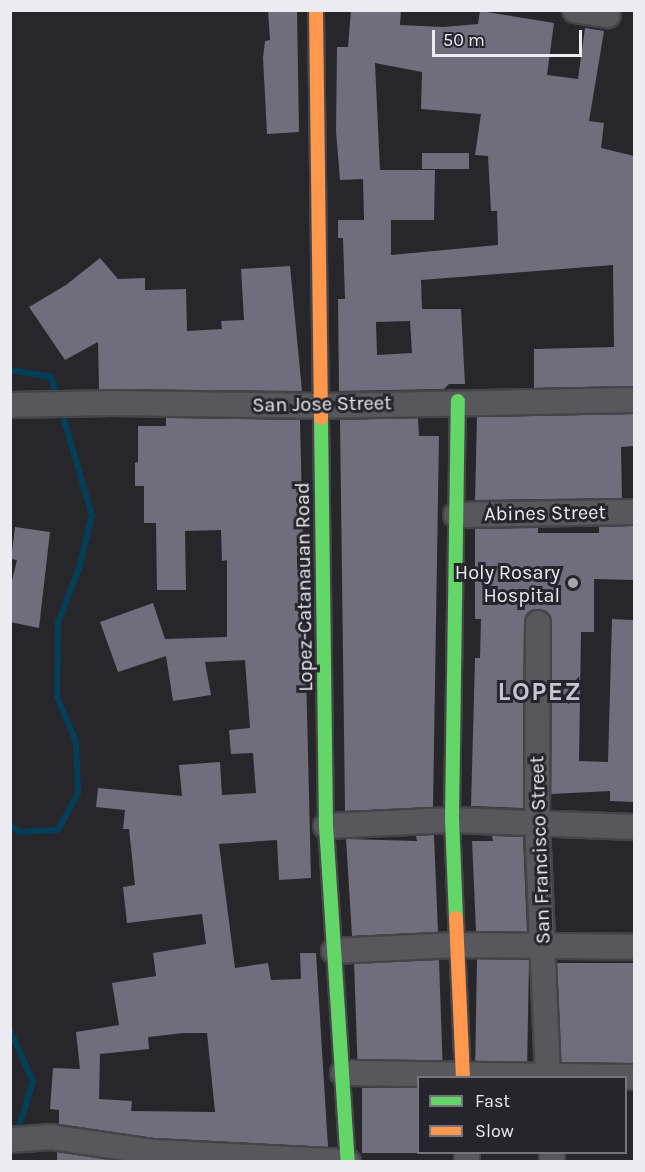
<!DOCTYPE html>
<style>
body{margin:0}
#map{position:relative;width:645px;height:1172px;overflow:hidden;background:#27262b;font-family:Karla,sans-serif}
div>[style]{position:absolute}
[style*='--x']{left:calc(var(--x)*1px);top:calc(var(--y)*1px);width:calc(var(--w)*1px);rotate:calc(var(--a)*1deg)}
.stream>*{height:6px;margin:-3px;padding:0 3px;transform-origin:3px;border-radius:3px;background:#043f5a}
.building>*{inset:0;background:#706d7c;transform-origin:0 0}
.roads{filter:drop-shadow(2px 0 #454448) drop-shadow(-2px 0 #454448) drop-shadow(0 2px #454448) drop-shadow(0 -2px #454448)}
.street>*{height:24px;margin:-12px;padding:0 12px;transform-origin:12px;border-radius:12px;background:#58575b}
.fast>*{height:14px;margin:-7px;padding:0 7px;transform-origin:7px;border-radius:7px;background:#63d668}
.slow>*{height:14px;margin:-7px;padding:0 7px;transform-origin:7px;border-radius:7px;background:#ff974d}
.dots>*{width:16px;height:16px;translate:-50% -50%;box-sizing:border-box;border:3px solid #26242d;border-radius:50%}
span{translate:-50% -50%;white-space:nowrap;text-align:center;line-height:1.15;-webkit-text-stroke:6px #26242d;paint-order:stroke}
.street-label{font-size:20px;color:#ecebf1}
.poi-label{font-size:20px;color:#ecebf1}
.right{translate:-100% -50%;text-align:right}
.district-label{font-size:26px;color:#c7c5d1;font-weight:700;letter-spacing:1.5px}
.frame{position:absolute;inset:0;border:12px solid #ecebf1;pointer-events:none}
.legend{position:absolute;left:417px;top:1076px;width:210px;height:78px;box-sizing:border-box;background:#26242d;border:2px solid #75747b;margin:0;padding:8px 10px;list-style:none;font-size:18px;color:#ecebf1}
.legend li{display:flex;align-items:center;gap:12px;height:30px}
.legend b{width:30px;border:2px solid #75747b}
.scale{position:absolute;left:432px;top:30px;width:150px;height:27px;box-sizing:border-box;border:3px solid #ecebf1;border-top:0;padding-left:8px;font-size:18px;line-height:21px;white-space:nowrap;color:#ecebf1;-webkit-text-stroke:4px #26242d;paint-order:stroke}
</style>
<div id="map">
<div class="stream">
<i style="--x:10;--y:370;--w:42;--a:9.7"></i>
<i style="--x:51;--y:377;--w:21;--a:73"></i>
<i style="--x:10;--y:825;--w:11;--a:38"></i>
<i style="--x:19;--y:832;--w:39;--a:-3"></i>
<i style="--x:58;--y:830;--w:42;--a:-61.6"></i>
<i style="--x:78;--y:793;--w:51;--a:-92.2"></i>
<i style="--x:76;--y:742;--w:49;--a:-112.9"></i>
<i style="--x:57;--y:697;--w:74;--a:-89.2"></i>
<i style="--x:58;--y:623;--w:62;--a:-69.2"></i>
<i style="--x:80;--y:565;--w:51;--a:-76.5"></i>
<i style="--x:92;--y:515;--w:109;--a:-106.4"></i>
<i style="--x:10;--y:1030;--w:57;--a:66.1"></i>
<i style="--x:33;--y:1082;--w:46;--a:107.7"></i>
</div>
<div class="building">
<i style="clip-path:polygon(268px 10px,297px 10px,299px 132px,267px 134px,263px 58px,265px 41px,270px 40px)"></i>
<i style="clip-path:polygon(evenodd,351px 10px,401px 10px,400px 25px,443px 27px,478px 24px,480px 11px,554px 23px,547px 75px,578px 79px,585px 28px,604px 31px,589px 121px,604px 123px,601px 148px,634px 156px,634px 386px,534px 388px,534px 349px,614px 347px,613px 265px,421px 280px,422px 309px,461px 309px,465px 384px,449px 384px,444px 389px,339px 391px,338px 299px,345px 299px,343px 238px,338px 238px,338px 220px,364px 220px,363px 179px,340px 180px,336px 131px,337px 47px,348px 47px,351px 10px,375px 63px,422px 72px,421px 109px,481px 114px,475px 155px,488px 156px,491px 211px,497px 211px,498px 245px,391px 255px,391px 220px,434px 220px,435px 170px,380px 170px,375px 63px,351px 10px,410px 321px,412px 353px,377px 355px,376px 322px,410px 321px)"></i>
<i style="left:422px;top:153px;width:47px;height:16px"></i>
<i style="clip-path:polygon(100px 258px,118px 279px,145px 278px,145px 290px,186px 289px,187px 331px,222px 329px,221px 321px,244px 320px,241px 269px,290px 266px,302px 391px,99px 389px,98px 342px,65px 360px,29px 307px,66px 285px)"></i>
<i style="clip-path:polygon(634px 414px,634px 446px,621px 447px,622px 498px,475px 500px,477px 417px)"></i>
<i style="clip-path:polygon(evenodd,166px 418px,300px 420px,311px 878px,279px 880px,277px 840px,219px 844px,235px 968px,268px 963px,271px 980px,301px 979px,300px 953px,316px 953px,328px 1147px,154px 1138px,59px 1124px,59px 1110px,50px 1109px,53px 1068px,80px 1069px,76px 1032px,119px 1025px,112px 983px,156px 976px,153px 953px,206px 944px,202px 914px,127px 923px,123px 887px,135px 885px,129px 829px,123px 829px,125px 810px,96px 807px,98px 788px,182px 796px,179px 765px,220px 762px,222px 795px,256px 793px,253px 753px,231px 754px,229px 730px,250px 728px,245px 660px,205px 662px,211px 695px,173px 701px,166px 656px,118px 672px,100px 622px,153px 603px,165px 639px,227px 637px,227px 560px,222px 561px,221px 530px,185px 531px,186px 590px,157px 590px,156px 523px,144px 523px,144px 486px,135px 486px,135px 463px,138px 462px,138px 426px,166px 426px,166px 418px,184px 1033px,207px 1033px,215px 1112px,131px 1111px,132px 1101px,99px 1099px,100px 1054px,149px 1049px,148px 1037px,184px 1033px)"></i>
<i style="clip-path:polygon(418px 418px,419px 436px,439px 436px,433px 807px,345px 811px,340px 420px)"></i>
<i style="clip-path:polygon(634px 526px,634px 580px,594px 579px,594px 632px,581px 632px,579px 761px,608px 762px,612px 619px,633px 620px,634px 802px,610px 801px,610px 791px,551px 794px,552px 623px,546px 611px,537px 609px,526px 615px,524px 623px,523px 808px,471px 806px,475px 658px,480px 658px,481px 619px,475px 619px,475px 529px,538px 528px,538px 533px,599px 533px,599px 527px)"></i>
<i style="clip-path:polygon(15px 527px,50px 532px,39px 628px,10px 622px,10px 589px,17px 560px,11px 559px)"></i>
<i style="clip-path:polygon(434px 835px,438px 932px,352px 936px,346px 839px,417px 841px,416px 836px)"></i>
<i style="clip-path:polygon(492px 836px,523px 837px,527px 932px,476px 931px,472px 841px,493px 841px)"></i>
<i style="left:477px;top:959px;width:52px;height:102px;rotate:1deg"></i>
<i style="left:439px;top:960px;width:100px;height:85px;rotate:88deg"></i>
<i style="left:634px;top:963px;width:100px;height:77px;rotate:90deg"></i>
<i style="left:362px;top:1088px;width:56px;height:65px"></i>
<i style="clip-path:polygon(57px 1152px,116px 1161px,57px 1161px)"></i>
</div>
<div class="roads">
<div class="street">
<i style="--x:575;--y:10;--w:33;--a:9"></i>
<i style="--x:10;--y:405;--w:102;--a:-1.1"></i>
<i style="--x:112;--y:403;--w:209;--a:0.8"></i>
<i style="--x:321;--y:406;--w:313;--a:-1.1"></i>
<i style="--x:456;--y:515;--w:178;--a:-1"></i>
<i style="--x:538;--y:623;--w:200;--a:90.3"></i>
<i style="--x:537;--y:823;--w:255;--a:87.5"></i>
<i style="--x:326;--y:826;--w:126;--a:-2.7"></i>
<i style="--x:452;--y:820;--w:182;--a:2.2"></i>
<i style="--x:334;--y:951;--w:122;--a:-2.8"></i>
<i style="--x:456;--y:945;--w:178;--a:0.6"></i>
<i style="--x:343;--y:1073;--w:291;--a:0.8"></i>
<i style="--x:10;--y:1140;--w:41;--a:-4.2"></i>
<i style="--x:51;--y:1137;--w:103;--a:8.4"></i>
<i style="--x:153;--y:1152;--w:195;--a:2.9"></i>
<i style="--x:467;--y:1152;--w:10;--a:90"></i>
<i style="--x:552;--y:1152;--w:10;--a:90"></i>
</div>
<div class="fast">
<i style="--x:321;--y:418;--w:408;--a:89.3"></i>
<i style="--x:326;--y:826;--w:337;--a:86.3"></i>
<i style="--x:456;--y:918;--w:98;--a:-92.3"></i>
<i style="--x:452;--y:820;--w:419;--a:-89.2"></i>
</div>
<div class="slow">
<i style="--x:316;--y:10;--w:408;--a:89.3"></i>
<i style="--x:456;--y:918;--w:160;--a:87.5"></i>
</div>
</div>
<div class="dots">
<i style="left:573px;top:583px;background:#a7a6ac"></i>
</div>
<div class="street-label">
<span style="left:322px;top:404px;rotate:-1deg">San Jose Street</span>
<span style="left:545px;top:513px;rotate:-1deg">Abines Street</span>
<span style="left:304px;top:587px;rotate:-91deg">Lopez-Catanauan Road</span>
<span style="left:540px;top:850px;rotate:-92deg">San Francisco Street</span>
</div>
<div class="poi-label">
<span class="right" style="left:560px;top:584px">Holy Rosary<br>Hospital</span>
</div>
<div class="district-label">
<span style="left:540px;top:692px">LOPEZ</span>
</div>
<div class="frame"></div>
<ul class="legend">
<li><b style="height:8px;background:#63d668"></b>Fast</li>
<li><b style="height:8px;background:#ff974d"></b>Slow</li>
</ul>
<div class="scale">50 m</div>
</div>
